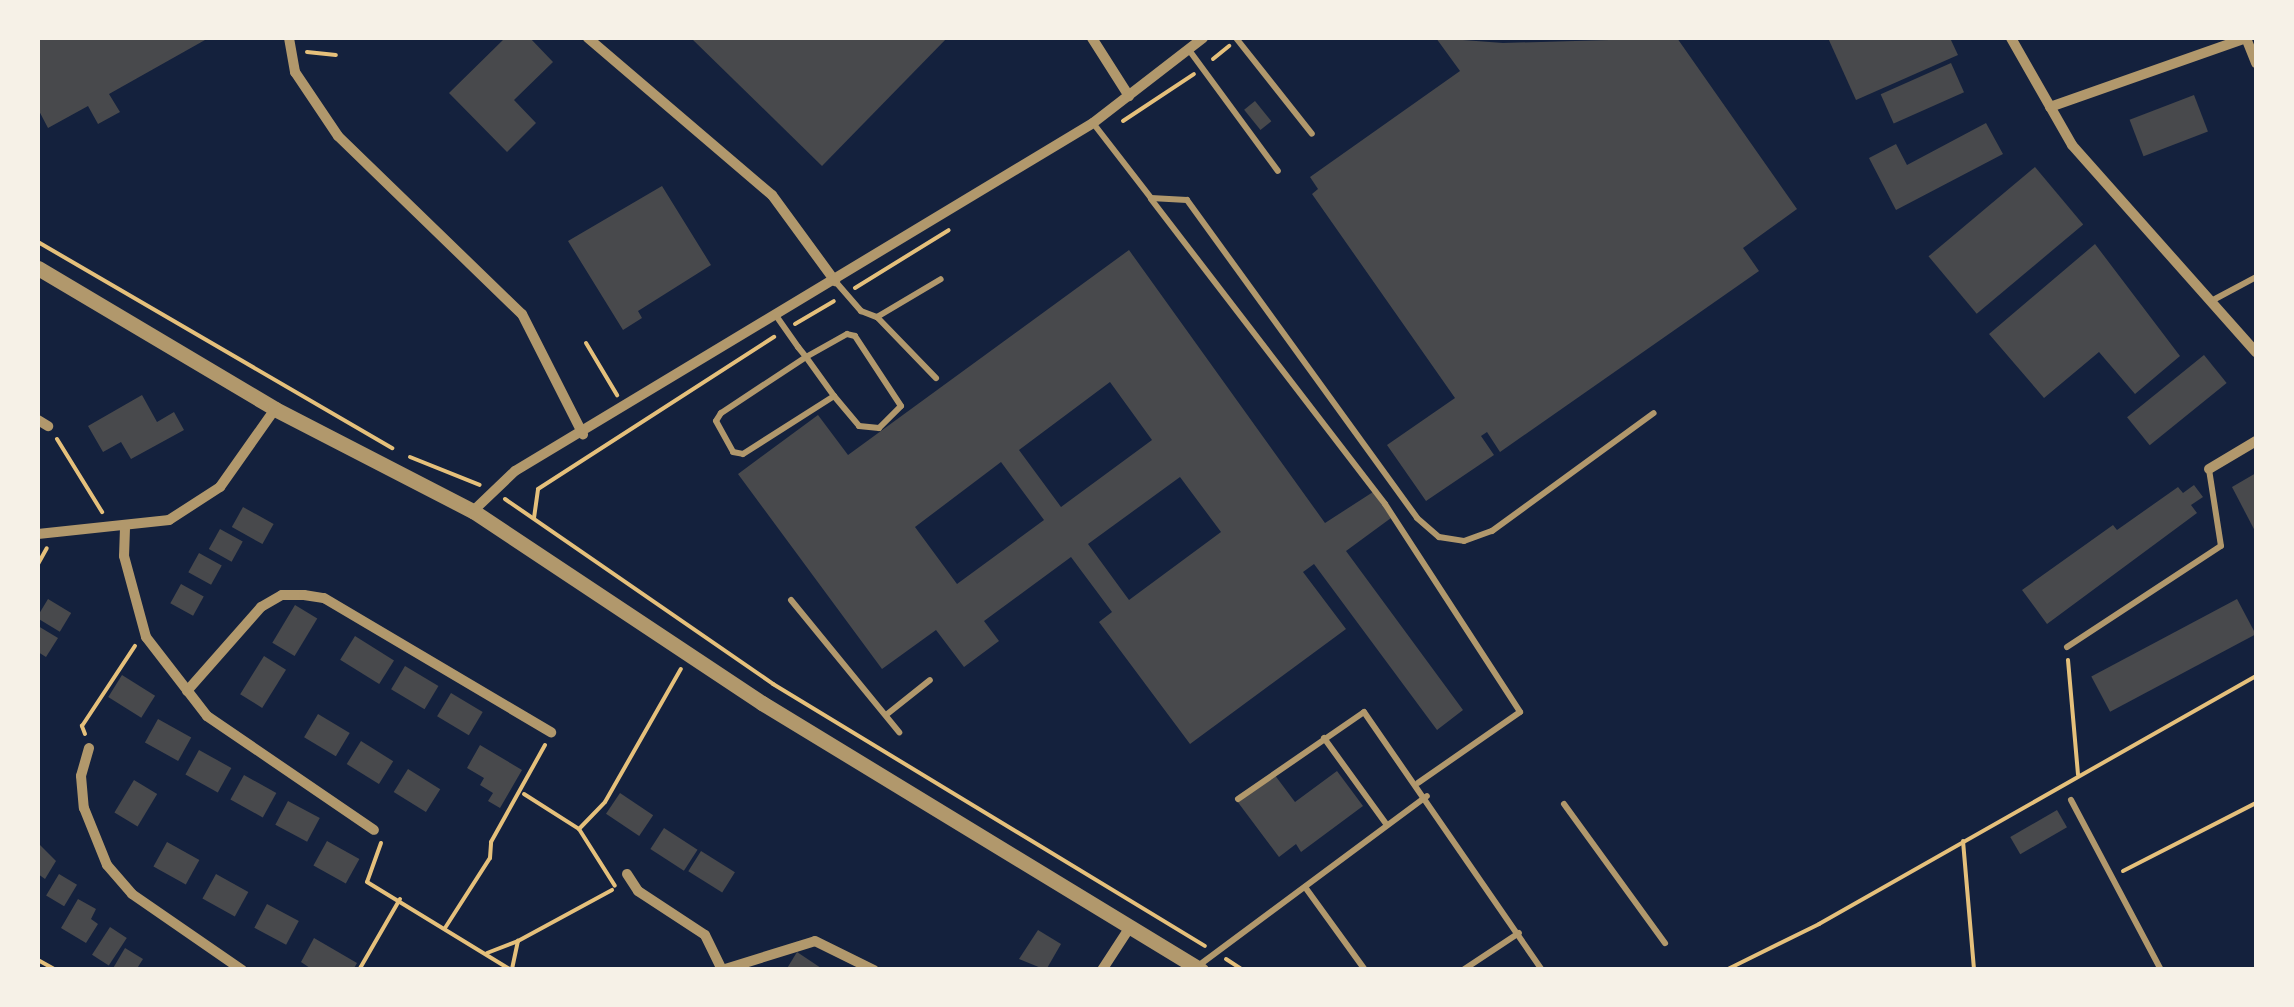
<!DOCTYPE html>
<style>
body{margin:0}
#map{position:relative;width:2294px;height:1007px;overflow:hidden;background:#14213d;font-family:"PT Serif",serif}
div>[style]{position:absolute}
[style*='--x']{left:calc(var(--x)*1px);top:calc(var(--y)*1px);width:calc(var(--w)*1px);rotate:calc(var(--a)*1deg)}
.building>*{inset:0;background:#48494c;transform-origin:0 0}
.path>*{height:4px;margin:-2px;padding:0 2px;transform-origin:2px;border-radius:2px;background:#e5c07b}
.service>*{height:6px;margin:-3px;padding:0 3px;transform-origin:3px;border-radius:3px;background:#b1986c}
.minor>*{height:10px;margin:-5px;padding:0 5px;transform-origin:5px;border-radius:5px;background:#b1986c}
.tertiary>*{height:15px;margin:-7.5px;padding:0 7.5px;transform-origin:7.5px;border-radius:7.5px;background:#b1986c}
span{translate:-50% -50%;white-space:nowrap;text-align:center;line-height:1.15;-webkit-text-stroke:10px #f6f1e7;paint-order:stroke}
.frame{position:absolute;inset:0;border:40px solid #f6f1e7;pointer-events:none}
</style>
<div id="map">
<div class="building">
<i style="clip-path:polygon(38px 38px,203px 38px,205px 40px,109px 94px,120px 112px,98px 124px,88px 106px,48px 128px,38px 109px)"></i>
<i style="clip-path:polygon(505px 38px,530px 38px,553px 62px,514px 100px,536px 123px,507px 152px,449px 93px)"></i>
<i style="clip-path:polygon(691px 38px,947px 38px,822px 166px)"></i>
<i style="clip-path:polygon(1436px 38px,1503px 43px,1677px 38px,1797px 209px,1743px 248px,1759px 271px,1500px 452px,1487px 432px,1481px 436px,1494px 455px,1426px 501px,1387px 445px,1455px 398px,1312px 194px,1318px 189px,1310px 177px,1460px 71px)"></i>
<i style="clip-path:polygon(1828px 38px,1950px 38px,1958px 55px,1856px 100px)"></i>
<i style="left:1951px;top:63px;width:32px;height:77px;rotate:66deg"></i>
<i style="left:2194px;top:95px;width:39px;height:69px;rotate:69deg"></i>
<i style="left:1255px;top:101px;width:26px;height:14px;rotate:51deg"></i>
<i style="clip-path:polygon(1986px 123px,2003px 154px,1896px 210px,1869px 158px,1896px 144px,1907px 165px)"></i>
<i style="left:2035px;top:167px;width:75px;height:139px;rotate:50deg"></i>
<i style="clip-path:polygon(662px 186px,711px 265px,638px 311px,642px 318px,623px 330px,568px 241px)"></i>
<i style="clip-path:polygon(2095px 244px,2180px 356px,2135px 394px,2099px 352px,2044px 398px,1989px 334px)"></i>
<i style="clip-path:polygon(evenodd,1129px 250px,1325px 523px,1373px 492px,1391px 518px,1346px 551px,1463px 710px,1437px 730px,1314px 564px,1303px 572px,1346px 629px,1190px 744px,1099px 622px,1112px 612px,1071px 557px,984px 621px,999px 641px,964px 667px,936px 630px,882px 669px,738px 474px,818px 415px,848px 455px,1129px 250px,1110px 382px,1152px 440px,1061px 507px,1019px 450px,1110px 382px,1129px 250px,1001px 462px,1044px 520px,957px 584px,915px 527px,1001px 462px,1129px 250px,1180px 477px,1221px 532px,1129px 600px,1088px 544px,1180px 477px)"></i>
<i style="left:2204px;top:355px;width:36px;height:99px;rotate:51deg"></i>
<i style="clip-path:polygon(142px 395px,157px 422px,174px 412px,184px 430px,131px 459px,121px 442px,103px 452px,88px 426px)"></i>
<i style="clip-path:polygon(2256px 473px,2256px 533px,2232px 487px)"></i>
<i style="clip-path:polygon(2194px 485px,2203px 497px,2191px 505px,2197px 513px,2047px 624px,2022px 590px,2113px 525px,2117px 530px,2178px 487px,2183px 493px)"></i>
<i style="left:243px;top:507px;width:35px;height:23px;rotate:29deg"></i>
<i style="left:220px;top:529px;width:26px;height:23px;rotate:29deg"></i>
<i style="left:199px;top:553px;width:26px;height:22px;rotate:29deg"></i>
<i style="left:181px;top:584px;width:26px;height:22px;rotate:29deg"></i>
<i style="left:48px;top:599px;width:27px;height:22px;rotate:31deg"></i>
<i style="left:2237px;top:599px;width:40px;height:165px;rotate:62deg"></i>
<i style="left:295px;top:605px;width:26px;height:44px;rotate:31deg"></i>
<i style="clip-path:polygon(38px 626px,58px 638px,46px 657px,38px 652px)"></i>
<i style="left:355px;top:636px;width:46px;height:28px;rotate:32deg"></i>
<i style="left:264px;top:656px;width:26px;height:45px;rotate:32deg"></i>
<i style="left:405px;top:666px;width:39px;height:27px;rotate:31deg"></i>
<i style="left:122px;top:675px;width:39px;height:26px;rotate:32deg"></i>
<i style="left:451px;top:693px;width:37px;height:27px;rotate:31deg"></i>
<i style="left:318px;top:714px;width:37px;height:27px;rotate:31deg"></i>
<i style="left:158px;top:719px;width:38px;height:27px;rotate:29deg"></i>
<i style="left:361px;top:741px;width:38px;height:27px;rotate:32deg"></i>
<i style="clip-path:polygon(480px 745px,522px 770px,500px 808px,488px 801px,493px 793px,480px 785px,484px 778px,467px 768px)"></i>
<i style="left:199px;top:750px;width:37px;height:28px;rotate:29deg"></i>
<i style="left:408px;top:769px;width:38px;height:27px;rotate:32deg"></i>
<i style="clip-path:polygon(1337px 771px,1363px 806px,1301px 852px,1296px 844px,1279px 857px,1237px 801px,1274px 774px,1295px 802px)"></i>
<i style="left:244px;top:775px;width:37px;height:28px;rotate:29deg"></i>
<i style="left:134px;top:780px;width:27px;height:38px;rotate:31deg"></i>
<i style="left:620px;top:793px;width:40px;height:25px;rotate:34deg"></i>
<i style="left:288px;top:801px;width:36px;height:27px;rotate:28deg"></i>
<i style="left:2057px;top:810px;width:20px;height:54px;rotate:60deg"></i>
<i style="left:664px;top:828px;width:40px;height:25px;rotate:33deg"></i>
<i style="left:327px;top:841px;width:37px;height:28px;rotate:29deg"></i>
<i style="left:167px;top:842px;width:37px;height:28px;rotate:29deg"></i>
<i style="clip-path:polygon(38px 843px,56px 861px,45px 879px,38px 874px)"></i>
<i style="left:701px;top:851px;width:40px;height:24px;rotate:32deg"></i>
<i style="left:59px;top:874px;width:21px;height:25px;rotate:31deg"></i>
<i style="left:216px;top:874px;width:37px;height:28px;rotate:29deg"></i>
<i style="clip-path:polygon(78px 899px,96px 909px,91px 919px,98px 924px,86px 943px,61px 928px)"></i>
<i style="left:267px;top:904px;width:36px;height:27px;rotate:28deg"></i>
<i style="left:110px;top:927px;width:20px;height:33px;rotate:33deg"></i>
<i style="clip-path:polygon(1038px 930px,1061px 944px,1046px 970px,1019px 959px)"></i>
<i style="clip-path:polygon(314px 938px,357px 963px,353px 970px,313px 970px,301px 962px)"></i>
<i style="clip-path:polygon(125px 948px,143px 959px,136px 970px,112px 970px)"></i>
<i style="clip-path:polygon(797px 952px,824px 970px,786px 970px)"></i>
</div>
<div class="path">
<i style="--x:307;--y:52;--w:29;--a:6"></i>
<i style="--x:1213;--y:59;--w:21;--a:-39"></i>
<i style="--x:1123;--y:121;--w:85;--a:-33.5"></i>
<i style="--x:38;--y:242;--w:410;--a:30.2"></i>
<i style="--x:855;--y:288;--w:110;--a:-31.7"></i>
<i style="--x:795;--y:324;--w:45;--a:-30.5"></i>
<i style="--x:586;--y:343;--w:61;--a:59.2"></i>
<i style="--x:57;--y:439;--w:86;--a:58.3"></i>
<i style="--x:410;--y:457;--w:75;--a:21.8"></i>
<i style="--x:505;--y:499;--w:326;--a:34.6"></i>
<i style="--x:773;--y:684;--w:505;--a:31.24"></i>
<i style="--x:534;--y:518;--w:29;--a:-82"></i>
<i style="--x:538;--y:489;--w:281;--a:-32.8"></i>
<i style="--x:38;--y:564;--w:18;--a:-61"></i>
<i style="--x:2068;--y:660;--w:115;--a:85"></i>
<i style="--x:85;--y:734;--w:9;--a:-111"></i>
<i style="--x:82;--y:726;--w:96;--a:-56.5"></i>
<i style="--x:524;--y:794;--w:65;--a:32.5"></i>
<i style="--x:579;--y:829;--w:67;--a:57.7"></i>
<i style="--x:579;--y:829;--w:37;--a:-46"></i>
<i style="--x:605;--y:802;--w:153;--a:-60.3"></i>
<i style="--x:1963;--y:841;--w:129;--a:85.1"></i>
<i style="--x:381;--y:843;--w:41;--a:109.7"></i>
<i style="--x:367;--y:882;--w:169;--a:31.4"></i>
<i style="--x:2123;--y:871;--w:149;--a:-27.1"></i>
<i style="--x:445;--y:928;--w:83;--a:-57.3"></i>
<i style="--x:490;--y:858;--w:16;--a:-86"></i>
<i style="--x:491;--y:842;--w:111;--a:-60.9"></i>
<i style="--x:487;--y:953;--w:33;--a:-21"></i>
<i style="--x:1226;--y:959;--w:20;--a:33"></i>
<i style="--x:38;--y:960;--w:21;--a:29"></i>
<i style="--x:512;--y:969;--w:29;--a:-78"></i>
<i style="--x:518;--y:941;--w:107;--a:-28.5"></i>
<i style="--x:359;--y:970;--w:82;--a:-60"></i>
<i style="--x:1726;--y:970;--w:104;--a:-26.3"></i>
<i style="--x:1819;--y:924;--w:502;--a:-29.58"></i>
</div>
<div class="service">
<i style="--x:1236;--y:38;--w:122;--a:51.6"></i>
<i style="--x:1189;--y:50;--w:150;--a:53.7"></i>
<i style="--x:1093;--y:123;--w:95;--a:52.3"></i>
<i style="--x:1151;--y:198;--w:36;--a:3"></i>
<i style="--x:1187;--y:200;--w:392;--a:54.1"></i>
<i style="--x:1417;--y:518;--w:29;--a:41"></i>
<i style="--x:1439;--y:537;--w:25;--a:9"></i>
<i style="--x:1464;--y:541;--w:30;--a:-20"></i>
<i style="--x:1492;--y:531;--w:200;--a:-36.1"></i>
<i style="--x:1151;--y:199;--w:384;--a:52.5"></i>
<i style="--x:1385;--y:504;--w:248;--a:57"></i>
<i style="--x:1520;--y:712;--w:124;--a:145.2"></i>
<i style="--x:835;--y:281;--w:40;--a:49"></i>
<i style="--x:861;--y:311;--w:17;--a:21"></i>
<i style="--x:877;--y:317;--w:74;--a:-30.7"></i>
<i style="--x:2215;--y:299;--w:47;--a:-28.2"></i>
<i style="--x:777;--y:317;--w:37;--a:55"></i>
<i style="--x:798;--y:347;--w:13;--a:51"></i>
<i style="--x:806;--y:357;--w:48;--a:54.3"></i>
<i style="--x:834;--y:396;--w:39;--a:50"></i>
<i style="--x:859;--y:426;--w:20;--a:6"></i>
<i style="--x:879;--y:428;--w:31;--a:-45"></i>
<i style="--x:901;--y:406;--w:84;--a:-123.3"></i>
<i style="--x:855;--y:336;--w:8;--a:-166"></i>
<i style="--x:847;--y:334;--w:47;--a:150.7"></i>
<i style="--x:806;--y:357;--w:102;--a:146.6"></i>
<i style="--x:721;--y:413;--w:9;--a:122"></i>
<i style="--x:716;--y:421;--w:35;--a:61"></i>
<i style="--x:733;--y:452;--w:10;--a:11"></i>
<i style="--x:743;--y:454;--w:108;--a:-32.5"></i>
<i style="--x:877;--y:317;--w:85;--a:46"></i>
<i style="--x:791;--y:600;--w:171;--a:50.7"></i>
<i style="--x:2067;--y:647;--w:184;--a:-33.3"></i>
<i style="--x:2221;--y:546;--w:78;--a:-98.9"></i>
<i style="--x:886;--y:715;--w:56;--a:-38.5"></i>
<i style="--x:1324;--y:738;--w:107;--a:54.1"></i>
<i style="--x:1238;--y:799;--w:153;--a:-34.6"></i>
<i style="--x:1364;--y:712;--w:313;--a:55.4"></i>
<i style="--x:2071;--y:800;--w:192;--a:62.1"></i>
<i style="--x:1564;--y:804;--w:172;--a:54"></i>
<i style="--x:1305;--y:887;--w:102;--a:54.1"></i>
<i style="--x:1198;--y:966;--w:285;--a:-36.6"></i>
<i style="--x:1463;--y:970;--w:67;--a:-33.5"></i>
</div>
<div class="minor">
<i style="--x:289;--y:38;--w:35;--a:80"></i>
<i style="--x:295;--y:72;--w:77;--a:56.1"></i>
<i style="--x:338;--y:136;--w:256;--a:44.1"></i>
<i style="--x:522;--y:314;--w:135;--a:63.1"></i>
<i style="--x:588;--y:38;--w:242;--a:40.5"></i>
<i style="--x:772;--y:195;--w:107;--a:53.8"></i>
<i style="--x:1092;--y:38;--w:69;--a:57.5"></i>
<i style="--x:2011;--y:38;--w:123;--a:60.3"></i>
<i style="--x:2072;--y:145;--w:277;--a:48.4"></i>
<i style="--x:2246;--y:38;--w:27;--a:68"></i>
<i style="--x:2050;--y:107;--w:208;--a:-19.4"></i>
<i style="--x:38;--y:420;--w:12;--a:31"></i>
<i style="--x:2209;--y:469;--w:55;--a:-30.8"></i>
<i style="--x:473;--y:511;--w:58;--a:-43.6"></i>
<i style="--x:515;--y:471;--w:675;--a:-31.05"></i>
<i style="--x:1093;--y:123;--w:139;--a:-37.7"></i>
<i style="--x:125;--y:528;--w:28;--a:92"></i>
<i style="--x:124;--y:556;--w:84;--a:74.8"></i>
<i style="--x:146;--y:637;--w:100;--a:52.3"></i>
<i style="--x:207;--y:716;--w:202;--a:34.3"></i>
<i style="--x:38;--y:534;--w:132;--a:-6.1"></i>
<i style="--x:169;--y:520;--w:61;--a:-32.9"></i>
<i style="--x:220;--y:487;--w:95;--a:-54.8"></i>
<i style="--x:187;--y:691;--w:112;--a:-48.6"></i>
<i style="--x:261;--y:607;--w:24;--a:-30"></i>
<i style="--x:282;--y:595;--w:22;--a:0"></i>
<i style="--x:304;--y:595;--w:20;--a:9"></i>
<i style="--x:324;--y:598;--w:264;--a:30.6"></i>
<i style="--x:89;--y:748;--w:29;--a:106"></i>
<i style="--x:81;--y:776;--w:32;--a:85"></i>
<i style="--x:84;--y:808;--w:61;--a:68"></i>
<i style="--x:107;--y:865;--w:38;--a:49"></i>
<i style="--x:132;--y:894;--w:134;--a:34.6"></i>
<i style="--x:627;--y:874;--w:20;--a:57"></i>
<i style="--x:638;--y:891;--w:80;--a:33.3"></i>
<i style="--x:705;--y:935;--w:39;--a:64"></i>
<i style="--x:722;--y:970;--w:97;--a:-17.3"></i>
<i style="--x:815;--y:941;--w:66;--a:26.2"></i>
<i style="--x:1102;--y:970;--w:51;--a:-56.9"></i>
</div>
<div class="tertiary">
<i style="--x:38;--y:268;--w:276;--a:30.7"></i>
<i style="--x:275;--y:409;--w:223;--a:27.3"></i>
<i style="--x:473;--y:511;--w:347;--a:33.6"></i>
<i style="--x:762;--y:703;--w:514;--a:31.31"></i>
</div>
<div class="frame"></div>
</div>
